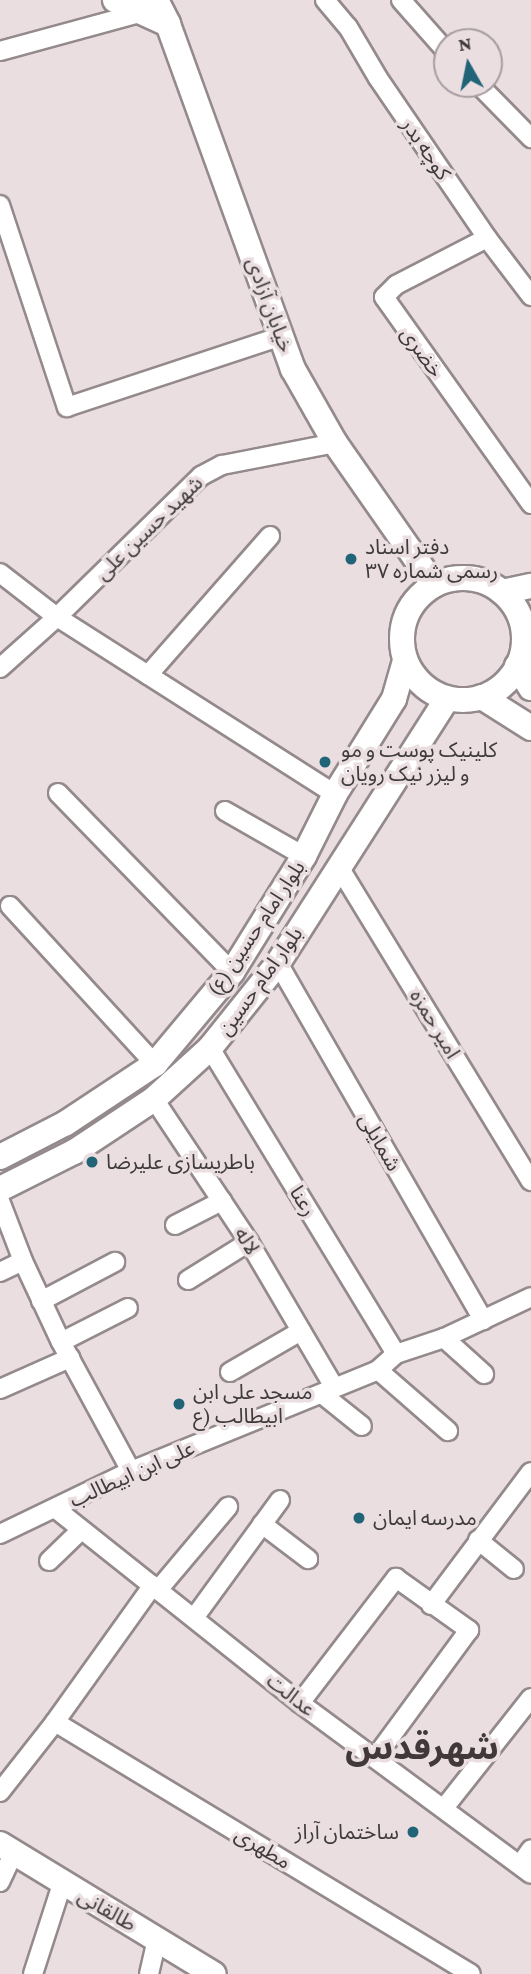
<!DOCTYPE html>
<meta charset="utf-8">
<style>
body{margin:0}
#map{position:relative;width:531px;height:1974px;overflow:hidden;background:#eadee1;font-family:"Crimson Pro","Noto Sans Arabic",serif}
div>[style]{position:absolute}
[style*='--x']{left:calc(var(--x)*1px);top:calc(var(--y)*1px);width:calc(var(--w)*1px);rotate:calc(var(--a)*1deg)}
.roads{filter:drop-shadow(2px 0 #948a8c) drop-shadow(-2px 0 #948a8c) drop-shadow(0 2px #948a8c) drop-shadow(0 -2px #948a8c)}
.street>*{height:18px;margin:-9px;padding:0 9px;transform-origin:9px;border-radius:9px;background:#fff}
.secondary>*{height:24px;margin:-12px;padding:0 12px;transform-origin:12px;border-radius:12px;background:#fff}
.secondary>.ring{margin:-12px;padding:0;box-sizing:content-box;background:none;border:24px solid #fff;border-radius:50%}
.dots>*{width:19px;height:19px;translate:-50% -50%;box-sizing:border-box;border:4px solid #eadee1;border-radius:50%}
span{translate:-50% -50%;white-space:nowrap;text-align:center;line-height:1.15;-webkit-text-stroke:7px #eadee1;paint-order:stroke}
.street-label{font-size:21px;color:#3f3b3c}
.poi-label{font-size:21px;color:#3f3b3c}
.left{translate:0 -50%;text-align:left}
.right{translate:-100% -50%;text-align:right}
.town-label{font-size:35px;color:#41383a;font-weight:700}
.north{position:absolute;left:433px;top:28px;width:70px;height:70px;box-sizing:border-box;background:#eadee1;border:2px solid #a69d9f;border-radius:50%;rotate:351deg;font-size:19px;font-weight:700;line-height:28px;text-align:center;color:#3f3b3c}
.north::after{content:'';display:block;margin:auto;width:24px;height:32px;background:#216477;clip-path:polygon(50% 0,100% 100%,50% 72%,0 100%)}
</style>
<div id="map">
<div class="roads">
<div class="street">
<i style="--x:325;--y:0;--w:35;--a:50"></i>
<i style="--x:348;--y:27;--w:59;--a:59.5"></i>
<i style="--x:378;--y:78;--w:194;--a:55.7"></i>
<i style="--x:487;--y:238;--w:73;--a:52.8"></i>
<i style="--x:401;--y:0;--w:69;--a:48.5"></i>
<i style="--x:0;--y:51;--w:149;--a:-15.2"></i>
<i style="--x:478;--y:84;--w:76;--a:45.5"></i>
<i style="--x:0;--y:205;--w:213;--a:71.7"></i>
<i style="--x:67;--y:407;--w:226;--a:-18.3"></i>
<i style="--x:487;--y:238;--w:102;--a:152.7"></i>
<i style="--x:396;--y:285;--w:17;--a:135"></i>
<i style="--x:384;--y:297;--w:254;--a:54.6"></i>
<i style="--x:0;--y:573;--w:72;--a:37.7"></i>
<i style="--x:57;--y:617;--w:330;--a:32.5"></i>
<i style="--x:0;--y:668;--w:76;--a:-41.8"></i>
<i style="--x:57;--y:617;--w:202;--a:-44.4"></i>
<i style="--x:201;--y:476;--w:24;--a:-28"></i>
<i style="--x:222;--y:465;--w:115;--a:-11"></i>
<i style="--x:148;--y:675;--w:185;--a:-48.7"></i>
<i style="--x:58;--y:793;--w:250;--a:45.8"></i>
<i style="--x:225;--y:811;--w:91;--a:29.7"></i>
<i style="--x:339;--y:867;--w:368;--a:58.6"></i>
<i style="--x:10;--y:906;--w:214;--a:47.5"></i>
<i style="--x:278;--y:963;--w:412;--a:60.1"></i>
<i style="--x:210;--y:1048;--w:358;--a:58.7"></i>
<i style="--x:154;--y:1099;--w:172;--a:56.4"></i>
<i style="--x:249;--y:1242;--w:168;--a:59.6"></i>
<i style="--x:0;--y:1201;--w:64;--a:69"></i>
<i style="--x:23;--y:1261;--w:89;--a:64.9"></i>
<i style="--x:61;--y:1342;--w:147;--a:61.5"></i>
<i style="--x:175;--y:1225;--w:53;--a:-27.1"></i>
<i style="--x:0;--y:1272;--w:25;--a:-26"></i>
<i style="--x:188;--y:1280;--w:72;--a:-31.9"></i>
<i style="--x:41;--y:1301;--w:84;--a:-27.8"></i>
<i style="--x:444;--y:1338;--w:54;--a:42"></i>
<i style="--x:61;--y:1342;--w:75;--a:-26.9"></i>
<i style="--x:378;--y:1370;--w:93;--a:41.1"></i>
<i style="--x:230;--y:1372;--w:82;--a:-30"></i>
<i style="--x:0;--y:1389;--w:77;--a:-23.9"></i>
<i style="--x:322;--y:1394;--w:51;--a:38.7"></i>
<i style="--x:56;--y:1509;--w:312;--a:38.5"></i>
<i style="--x:300;--y:1703;--w:287;--a:36.5"></i>
<i style="--x:262;--y:1524;--w:58;--a:37.3"></i>
<i style="--x:0;--y:1534;--w:145;--a:-25.7"></i>
<i style="--x:131;--y:1471;--w:267;--a:-22.2"></i>
<i style="--x:378;--y:1370;--w:24;--a:-42"></i>
<i style="--x:396;--y:1354;--w:51;--a:-18.4"></i>
<i style="--x:444;--y:1338;--w:96;--a:-25.2"></i>
<i style="--x:478;--y:1540;--w:46;--a:38.9"></i>
<i style="--x:49;--y:1561;--w:45;--a:-44.1"></i>
<i style="--x:158;--y:1590;--w:109;--a:-49.9"></i>
<i style="--x:431;--y:1605;--w:166;--a:-53.1"></i>
<i style="--x:194;--y:1618;--w:146;--a:-53.9"></i>
<i style="--x:300;--y:1703;--w:158;--a:-52.5"></i>
<i style="--x:396;--y:1578;--w:90;--a:35.5"></i>
<i style="--x:469;--y:1630;--w:159;--a:126.3"></i>
<i style="--x:55;--y:1722;--w:486;--a:31.2"></i>
<i style="--x:0;--y:1792;--w:89;--a:-51.8"></i>
<i style="--x:55;--y:1722;--w:168;--a:-54.4"></i>
<i style="--x:444;--y:1808;--w:140;--a:-51.7"></i>
<i style="--x:520;--y:1865;--w:19;--a:-55"></i>
<i style="--x:0;--y:1882;--w:31;--a:-65"></i>
<i style="--x:33;--y:1974;--w:95;--a:-72.1"></i>
<i style="--x:149;--y:1974;--w:35;--a:-77"></i>
</div>
<div class="secondary">
<i style="--x:115;--y:0;--w:58;--a:24.4"></i>
<i style="--x:156;--y:0;--w:27;--a:63"></i>
<i style="--x:168;--y:24;--w:367;--a:70.1"></i>
<i style="--x:293;--y:369;--w:85;--a:60.4"></i>
<i style="--x:335;--y:443;--w:173;--a:55.1"></i>
<i class="ring" style="left:402px;top:578px;width:98px;height:98px"></i>
<i style="--x:502;--y:592;--w:30;--a:-12"></i>
<i style="--x:526;--y:656;--w:13;--a:132"></i>
<i style="--x:517;--y:666;--w:26;--a:58"></i>
<i style="--x:482;--y:697;--w:58;--a:32.3"></i>
<i style="--x:0;--y:1157;--w:74;--a:-27.3"></i>
<i style="--x:66;--y:1123;--w:107;--a:-33.5"></i>
<i style="--x:155;--y:1064;--w:120;--a:-50.1"></i>
<i style="--x:232;--y:972;--w:137;--a:-58.2"></i>
<i style="--x:304;--y:856;--w:69;--a:-63.4"></i>
<i style="--x:335;--y:794;--w:112;--a:-58.2"></i>
<i style="--x:394;--y:699;--w:40;--a:-74"></i>
<i style="--x:0;--y:1189;--w:83;--a:-26.6"></i>
<i style="--x:74;--y:1152;--w:96;--a:-33.5"></i>
<i style="--x:154;--y:1099;--w:76;--a:-42.3"></i>
<i style="--x:210;--y:1048;--w:109;--a:-51.3"></i>
<i style="--x:278;--y:963;--w:313;--a:-57.4"></i>
<i style="--x:0;--y:1844;--w:250;--a:31.3"></i>
</div>
</div>
<div class="dots">
<i style="left:351px;top:559px;background:#216477"></i>
<i style="left:325px;top:762px;background:#216477"></i>
<i style="left:92px;top:1162px;background:#216477"></i>
<i style="left:179px;top:1404px;background:#216477"></i>
<i style="left:359px;top:1518px;background:#216477"></i>
<i style="left:413px;top:1832px;background:#216477"></i>
</div>
<div class="street-label">
<span style="left:426px;top:149px;rotate:56deg">کوچه بدر</span>
<span style="left:270px;top:305px;rotate:70deg">خیابان آزادی</span>
<span style="left:422px;top:352px;rotate:54deg">خضری</span>
<span style="left:149px;top:528px;rotate:-44deg">شهید حسین علی</span>
<span style="left:256px;top:928px;rotate:-56deg">بلوار امام حسین (ع)</span>
<span style="left:260px;top:981px;rotate:-54deg">بلوار امام حسین</span>
<span style="left:435px;top:1024px;rotate:59deg">امیر حمزه</span>
<span style="left:380px;top:1142px;rotate:60deg">شمایلی</span>
<span style="left:303px;top:1201px;rotate:59deg">رعنا</span>
<span style="left:247px;top:1241px;rotate:58deg">لاله</span>
<span style="left:132px;top:1474px;rotate:-24deg">علی ابن ابیطالب</span>
<span style="left:291px;top:1695px;rotate:38deg">عدالت</span>
<span style="left:263px;top:1848px;rotate:31deg">مطهری</span>
<span style="left:107px;top:1910px;rotate:30deg">طالقانی</span>
</div>
<div class="poi-label">
<span class="left" style="left:365px;top:559px">دفتر اسناد<br>رسمی شماره ۳۷</span>
<span class="left" style="left:341px;top:762px">کلینیک پوست و مو<br>و لیزر نیک رویان</span>
<span class="left" style="left:106px;top:1162px">باطریسازی علیرضا</span>
<span class="left" style="left:193px;top:1404px">مسجد علی ابن<br>ابیطالب (ع</span>
<span class="left" style="left:373px;top:1518px">مدرسه ایمان</span>
<span class="right" style="left:399px;top:1832px">ساختمان آراز</span>
</div>
<div class="town-label">
<span style="left:422px;top:1748px">شهرقدس</span>
</div>
<div class="north">N</div>
</div>
